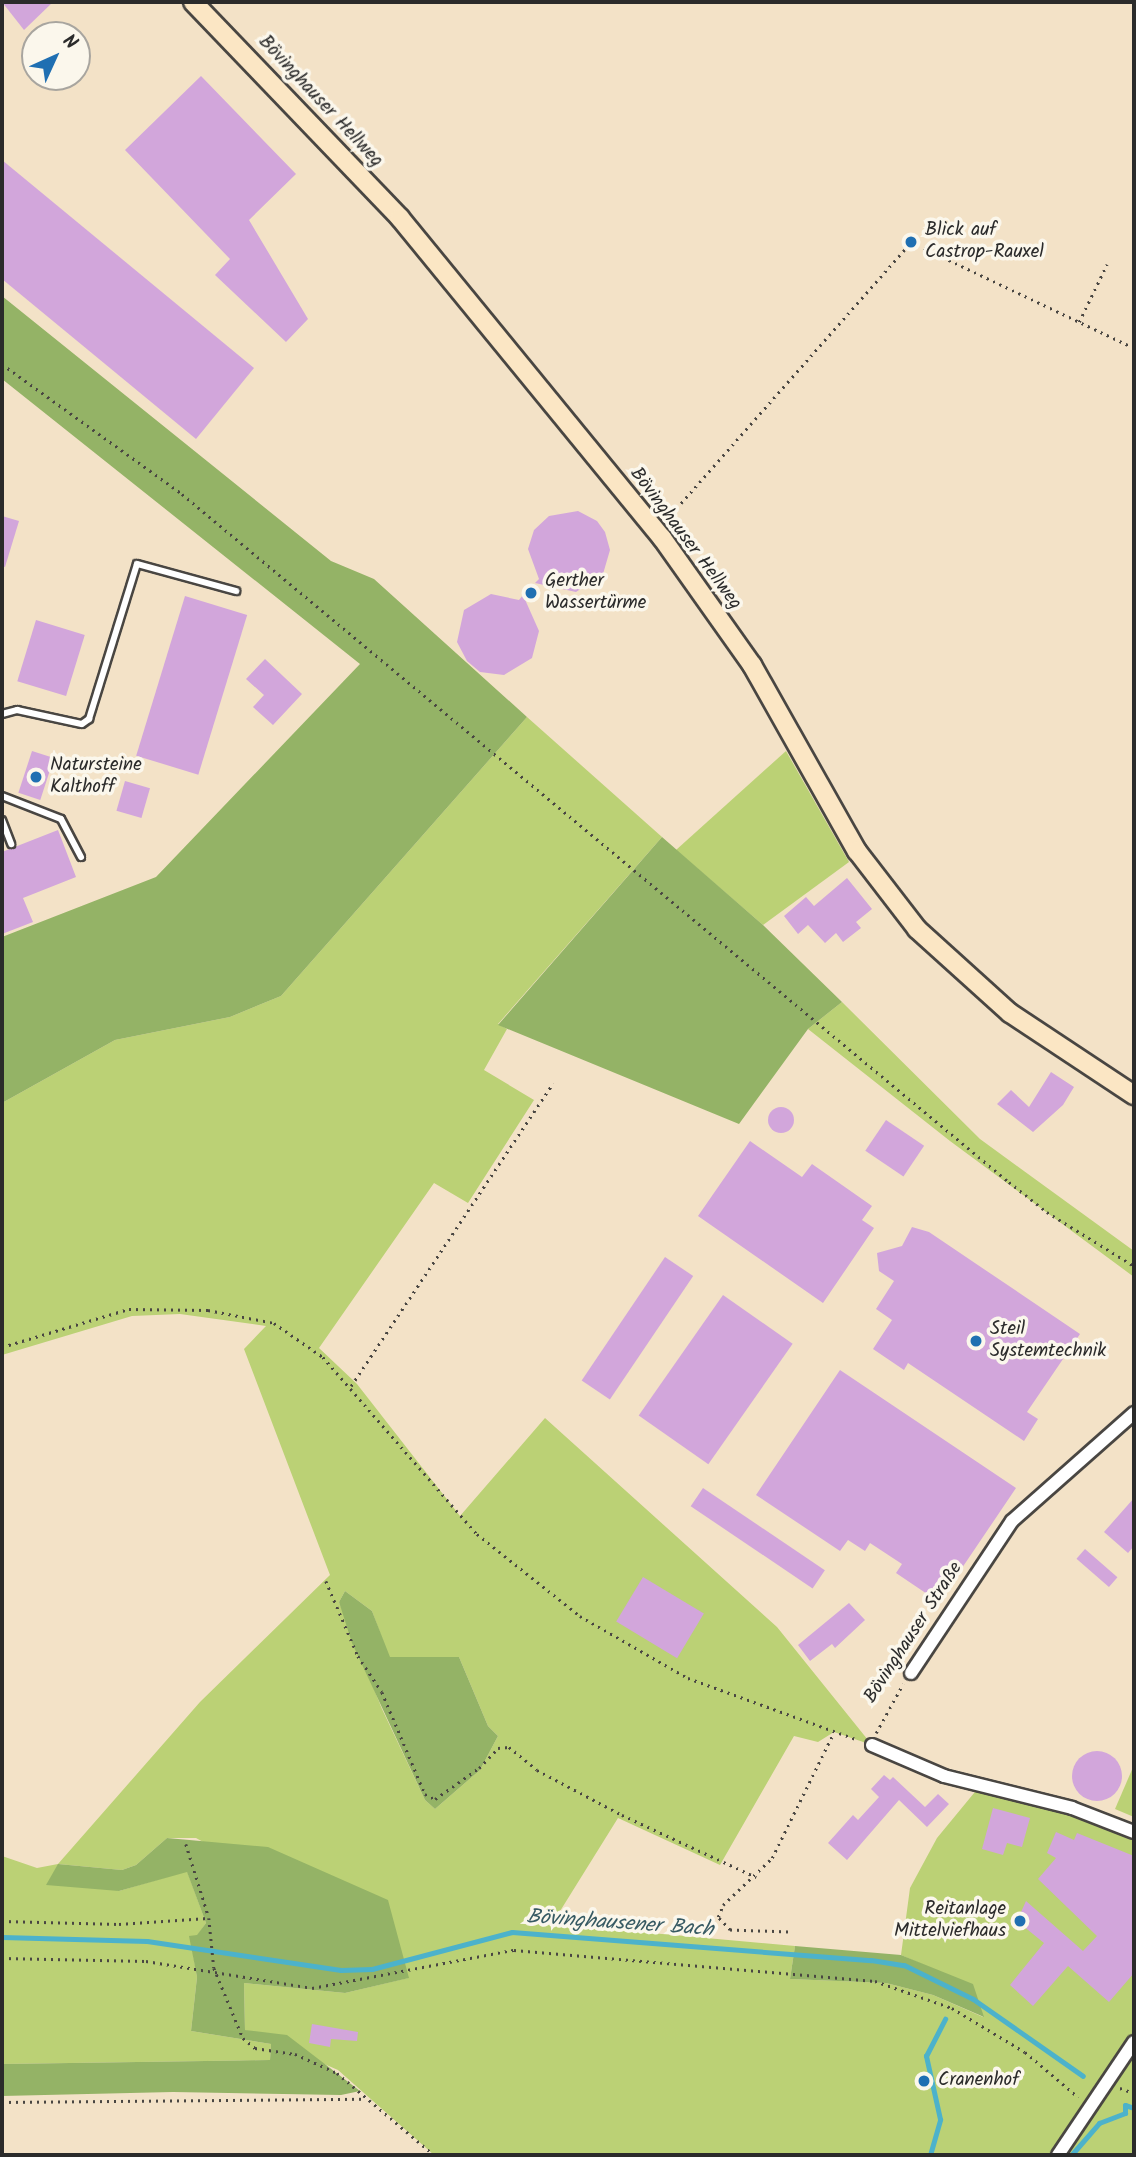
<!DOCTYPE html>
<meta charset="utf-8">
<style>
body{margin:0}
#map{position:relative;width:1136px;height:2157px;overflow:hidden;background:#f3e2c7;font-family:Kalam,sans-serif}
div>[style]{position:absolute}
[style*='--x']{left:calc(var(--x)*1px);top:calc(var(--y)*1px);width:calc(var(--w)*1px);rotate:calc(var(--a)*1deg)}
.green>*{inset:0;background:#bbd175}
.forest>*{inset:0;background:#94b366}
.stream>*{height:5px;margin:-2.5px;padding:0 2.5px;transform-origin:2.5px;border-radius:2.5px;background:#4cb2cb}
.building>*{inset:0;background:#d2a6db;transform-origin:0 0}
.round{border-radius:50%}
.path>*{height:2.5px;margin-top:-1.25px;transform-origin:0;background:repeating-linear-gradient(90deg,#494642 0 2px,transparent 0 7px)}
.roads{filter:drop-shadow(2px 0 #494642) drop-shadow(-2px 0 #494642) drop-shadow(0 2px #494642) drop-shadow(0 -2px #494642)}
.lane>*{height:6px;margin:-3px;padding:0 3px;transform-origin:3px;border-radius:3px;background:#fff}
.street>*{height:12px;margin:-6px;padding:0 6px;transform-origin:6px;border-radius:6px;background:#fff}
.secondary>*{height:18px;margin:-9px;padding:0 9px;transform-origin:9px;border-radius:9px;background:#fbe6c4}
.dots>*{width:19px;height:19px;translate:-50% -50%;box-sizing:border-box;border:4px solid #fbf7ec;border-radius:50%}
span{translate:-50% -50%;white-space:nowrap;text-align:center;line-height:1.15;-webkit-text-stroke:7px #fbf7ec;paint-order:stroke}
.street-label{font-size:19px;color:#2b2b2b}
.poi-label{font-size:19px;color:#2b2b2b}
.left{translate:0 -50%;text-align:left}
.right{translate:-100% -50%;text-align:right}
.water-label{font-size:21px;color:#375a63;font-style:italic}
.frame{position:absolute;inset:0;border:4px solid #2b2b2b;pointer-events:none}
.north{position:absolute;left:21px;top:21px;width:70px;height:70px;box-sizing:border-box;background:#fbf7ec;border:2px solid #a8a59f;border-radius:50%;rotate:45deg;font-size:19px;font-weight:700;line-height:28px;text-align:center;color:#2b2b2b}
.north::after{content:'';display:block;margin:auto;width:24px;height:32px;background:#1f6fb2;clip-path:polygon(50% 0,100% 100%,50% 72%,0 100%)}
</style>
<div id="map">
<div class="green">
<i style="clip-path:polygon(evenodd,527px 717px,662px 837px,498px 1024px,507px 1029px,484px 1070px,534px 1100px,468px 1203px,434px 1183px,319px 1348px,357px 1384px,460px 1516px,545px 1418px,777px 1627px,872px 1745px,834px 1732px,818px 1742px,794px 1736px,720px 1865px,618px 1818px,552px 1924px,795px 1946px,790px 1979px,886px 1983px,933px 1995px,983px 2017px,972px 1986px,901px 1955px,910px 1888px,937px 1838px,979px 1787px,1134px 1832px,1134px 2155px,434px 2155px,338px 2070px,245px 2030px,244px 1983px,345px 1993px,408px 1978px,400px 1952px,196px 1838px,167px 1838px,136px 1865px,122px 1870px,58px 1864px,119px 1891px,187px 1871px,206px 1923px,197px 1936px,190px 1936px,197px 1977px,191px 2031px,271px 2044px,270px 2060px,2px 2064px,2px 1856px,37px 1868px,58px 1864px,200px 1702px,330px 1575px,244px 1349px,266px 1326px,180px 1314px,132px 1316px,2px 1355px,2px 1103px,115px 1040px,230px 1017px,281px 996px,527px 717px,345px 1591px,372px 1611px,389px 1657px,459px 1657px,488px 1726px,498px 1736px,480px 1770px,435px 1809px,425px 1800px,382px 1709px,339px 1602px,345px 1591px)"></i>
<i style="clip-path:polygon(786px 751px,849px 862px,763px 925px,676px 850px)"></i>
<i style="clip-path:polygon(842px 1002px,980px 1139px,1134px 1251px,1134px 1277px,950px 1141px,808px 1029px)"></i>
<i style="clip-path:polygon(1134px 1765px,1134px 1817px,1115px 1809px)"></i>
</div>
<div class="forest">
<i style="clip-path:polygon(2px 296px,331px 561px,374px 579px,527px 717px,281px 996px,230px 1017px,115px 1040px,2px 1103px,2px 937px,156px 877px,360px 664px,2px 379px)"></i>
<i style="clip-path:polygon(662px 837px,763px 925px,842px 1002px,808px 1029px,739px 1124px,498px 1025px)"></i>
<i style="clip-path:polygon(345px 1591px,372px 1611px,390px 1657px,459px 1657px,488px 1726px,498px 1736px,480px 1770px,435px 1809px,425px 1800px,352px 1643px,339px 1602px)"></i>
<i style="clip-path:polygon(167px 1838px,268px 1847px,388px 1900px,409px 1978px,345px 1993px,244px 1983px,245px 2030px,287px 2035px,360px 2091px,341px 2095px,173px 2092px,2px 2096px,2px 2064px,270px 2060px,271px 2044px,191px 2031px,197px 1977px,189px 1936px,197px 1935px,206px 1923px,187px 1872px,119px 1891px,46px 1885px,58px 1864px,122px 1870px,136px 1865px)"></i>
<i style="clip-path:polygon(795px 1946px,901px 1955px,973px 1984px,984px 2017px,933px 1995px,886px 1983px,790px 1979px)"></i>
</div>
<div class="stream">
<i style="--x:2;--y:1937;--w:145;--a:1.6"></i>
<i style="--x:147;--y:1941;--w:196;--a:8.5"></i>
<i style="--x:341;--y:1970;--w:31;--a:-2"></i>
<i style="--x:372;--y:1969;--w:145;--a:-14.8"></i>
<i style="--x:512;--y:1932;--w:360;--a:4.5"></i>
<i style="--x:871;--y:1960;--w:33;--a:9"></i>
<i style="--x:904;--y:1965;--w:77;--a:26.2"></i>
<i style="--x:973;--y:1999;--w:134;--a:35"></i>
<i style="--x:1073;--y:2153;--w:40;--a:-49"></i>
<i style="--x:1099;--y:2123;--w:28;--a:-21"></i>
<i style="--x:1125;--y:2113;--w:8;--a:-90"></i>
<i style="--x:1125;--y:2105;--w:9;--a:18"></i>
<i style="--x:930;--y:2155;--w:37;--a:-74"></i>
<i style="--x:940;--y:2119;--w:65;--a:-102.5"></i>
<i style="--x:926;--y:2056;--w:42;--a:-62.8"></i>
</div>
<div class="building">
<i style="clip-path:polygon(2px 2px,53px 2px,24px 30px)"></i>
<i style="clip-path:polygon(201px 76px,296px 174px,249px 220px,308px 319px,286px 342px,215px 275px,230px 259px,125px 150px)"></i>
<i style="clip-path:polygon(2px 160px,254px 368px,196px 439px,2px 279px)"></i>
<i style="clip-path:polygon(578px 511px,597px 521px,605px 532px,610px 550px,603px 574px,576px 592px,535px 583px,539px 579px,528px 549px,534px 530px,549px 516px)"></i>
<i style="clip-path:polygon(2px 516px,19px 521px,5px 567px,2px 566px)"></i>
<i style="clip-path:polygon(491px 594px,519px 600px,523px 595px,539px 631px,532px 658px,504px 675px,480px 672px,467px 661px,457px 642px,464px 610px)"></i>
<i style="left:185px;top:596px;width:65px;height:167px;rotate:17deg"></i>
<i style="left:36px;top:620px;width:51px;height:64px;rotate:17deg"></i>
<i style="clip-path:polygon(265px 659px,302px 694px,273px 725px,253px 707px,264px 695px,246px 679px)"></i>
<i style="left:32px;top:751px;width:23px;height:44px;rotate:18deg"></i>
<i style="left:125px;top:781px;width:26px;height:31px;rotate:16deg"></i>
<i style="clip-path:polygon(58px 830px,76px 877px,23px 898px,33px 922px,2px 934px,2px 852px)"></i>
<i style="clip-path:polygon(847px 878px,872px 909px,856px 922px,861px 928px,843px 942px,836px 933px,825px 943px,808px 925px,798px 934px,784px 916px,806px 897px,814px 906px)"></i>
<i style="clip-path:polygon(1051px 1072px,1074px 1087px,1063px 1105px,1033px 1132px,997px 1104px,1011px 1090px,1029px 1107px)"></i>
<i class="round" style="left:768px;top:1107px;width:26px;height:26px"></i>
<i style="left:886px;top:1120px;width:46px;height:37px;rotate:34deg"></i>
<i style="clip-path:polygon(750px 1141px,802px 1177px,812px 1164px,872px 1206px,862px 1220px,874px 1228px,823px 1303px,698px 1216px)"></i>
<i style="clip-path:polygon(912px 1227px,929px 1232px,1080px 1334px,1027px 1412px,1038px 1419px,1024px 1441px,908px 1363px,904px 1370px,873px 1349px,892px 1320px,876px 1309px,894px 1281px,879px 1271px,877px 1253px,902px 1246px)"></i>
<i style="left:665px;top:1257px;width:34px;height:149px;rotate:34deg"></i>
<i style="left:723px;top:1295px;width:85px;height:147px;rotate:35deg"></i>
<i style="clip-path:polygon(840px 1370px,1016px 1488px,939px 1602px,896px 1573px,902px 1564px,870px 1543px,865px 1551px,848px 1540px,840px 1551px,756px 1495px)"></i>
<i style="left:703px;top:1488px;width:147px;height:22px;rotate:34deg"></i>
<i style="clip-path:polygon(1134px 1498px,1134px 1546px,1128px 1553px,1104px 1532px)"></i>
<i style="left:1085px;top:1549px;width:43px;height:13px;rotate:41deg"></i>
<i style="left:643px;top:1577px;width:71px;height:52px;rotate:31deg"></i>
<i style="clip-path:polygon(849px 1603px,865px 1620px,835px 1648px,832px 1644px,810px 1661px,798px 1645px)"></i>
<i class="round" style="left:1072px;top:1751px;width:50px;height:50px"></i>
<i style="clip-path:polygon(884px 1775px,890px 1780px,893px 1777px,925px 1807px,938px 1794px,949px 1804px,927px 1827px,899px 1800px,847px 1860px,828px 1843px,853px 1815px,858px 1820px,879px 1797px,871px 1789px)"></i>
<i style="clip-path:polygon(993px 1808px,1030px 1818px,1022px 1847px,1007px 1843px,1003px 1855px,982px 1849px)"></i>
<i style="clip-path:polygon(1056px 1832px,1074px 1840px,1077px 1833px,1134px 1856px,1134px 1973px,1109px 2002px,1068px 1966px,1033px 2006px,1010px 1985px,1044px 1943px,1017px 1921px,1026px 1901px,1083px 1951px,1097px 1936px,1038px 1879px,1056px 1858px,1047px 1853px)"></i>
<i style="clip-path:polygon(312px 2024px,358px 2032px,357px 2041px,331px 2039px,330px 2047px,309px 2043px)"></i>
</div>
<div class="path">
<i style="--x:1079;--y:322;--w:64;--a:-64.2"></i>
<i style="--x:2;--y:364;--w:222;--a:35.8"></i>
<i style="--x:182;--y:494;--w:1076;--a:39.76"></i>
<i style="--x:1009;--y:1182;--w:48;--a:38.3"></i>
<i style="--x:1047;--y:1212;--w:102;--a:31.8"></i>
<i style="--x:667;--y:519;--w:369;--a:-48.6"></i>
<i style="--x:911;--y:242;--w:247;--a:25.4"></i>
<i style="--x:2;--y:1347;--w:133;--a:-16.7"></i>
<i style="--x:129;--y:1309;--w:79;--a:0.7"></i>
<i style="--x:208;--y:1310;--w:67;--a:11.1"></i>
<i style="--x:274;--y:1323;--w:60;--a:34.8"></i>
<i style="--x:323;--y:1357;--w:235;--a:49"></i>
<i style="--x:477;--y:1534;--w:132;--a:38.5"></i>
<i style="--x:580;--y:1616;--w:125;--a:29.9"></i>
<i style="--x:688;--y:1678;--w:181;--a:20"></i>
<i style="--x:351;--y:1386;--w:364;--a:-56.3"></i>
<i style="--x:326;--y:1581;--w:82;--a:66.9"></i>
<i style="--x:358;--y:1656;--w:43;--a:56.3"></i>
<i style="--x:382;--y:1692;--w:111;--a:67.1"></i>
<i style="--x:425;--y:1794;--w:11;--a:27"></i>
<i style="--x:435;--y:1799;--w:54;--a:-35.2"></i>
<i style="--x:479;--y:1768;--w:28;--a:-46"></i>
<i style="--x:498;--y:1748;--w:11;--a:-5"></i>
<i style="--x:509;--y:1747;--w:36;--a:39"></i>
<i style="--x:537;--y:1770;--w:96;--a:27.9"></i>
<i style="--x:622;--y:1815;--w:148;--a:24.8"></i>
<i style="--x:876;--y:1733;--w:56;--a:-61.1"></i>
<i style="--x:186;--y:1844;--w:77;--a:72.7"></i>
<i style="--x:209;--y:1918;--w:50;--a:84.3"></i>
<i style="--x:214;--y:1968;--w:76;--a:67.5"></i>
<i style="--x:243;--y:2038;--w:16;--a:40"></i>
<i style="--x:255;--y:2048;--w:40;--a:8.5"></i>
<i style="--x:295;--y:2054;--w:46;--a:24.3"></i>
<i style="--x:337;--y:2073;--w:127;--a:40.2"></i>
<i style="--x:2;--y:1921;--w:117;--a:1.5"></i>
<i style="--x:119;--y:1924;--w:89;--a:-3.9"></i>
<i style="--x:788;--y:1932;--w:58;--a:-178"></i>
<i style="--x:730;--y:1930;--w:18;--a:-133"></i>
<i style="--x:718;--y:1917;--w:13;--a:-67"></i>
<i style="--x:723;--y:1905;--w:68;--a:-43.8"></i>
<i style="--x:772;--y:1858;--w:140;--a:-63.8"></i>
<i style="--x:2;--y:1958;--w:144;--a:1.2"></i>
<i style="--x:146;--y:1961;--w:168;--a:9.2"></i>
<i style="--x:312;--y:1988;--w:206;--a:-10.7"></i>
<i style="--x:514;--y:1950;--w:362;--a:4.9"></i>
<i style="--x:875;--y:1981;--w:82;--a:19.3"></i>
<i style="--x:952;--y:2008;--w:85;--a:31.1"></i>
<i style="--x:1025;--y:2052;--w:70;--a:40.3"></i>
<i style="--x:1120;--y:2088;--w:15;--a:20"></i>
<i style="--x:2;--y:2102;--w:363;--a:-0.5"></i>
</div>
<div class="roads">
<div class="lane">
<i style="--x:2;--y:714;--w:16;--a:-15"></i>
<i style="--x:17;--y:710;--w:66;--a:12.2"></i>
<i style="--x:82;--y:724;--w:9;--a:-36"></i>
<i style="--x:89;--y:719;--w:162;--a:-72.8"></i>
<i style="--x:137;--y:564;--w:103;--a:15.3"></i>
<i style="--x:2;--y:796;--w:63;--a:21.3"></i>
<i style="--x:61;--y:819;--w:43;--a:62.2"></i>
<i style="--x:2;--y:820;--w:26;--a:69"></i>
</div>
<div class="street">
<i style="--x:911;--y:1673;--w:182;--a:-56.4"></i>
<i style="--x:1012;--y:1521;--w:163;--a:-41.5"></i>
<i style="--x:872;--y:1745;--w:78;--a:23.3"></i>
<i style="--x:944;--y:1776;--w:132;--a:14"></i>
<i style="--x:1072;--y:1808;--w:66;--a:21.2"></i>
<i style="--x:1058;--y:2155;--w:136;--a:-56.1"></i>
</div>
<div class="secondary">
<i style="--x:193;--y:2;--w:299;--a:46.2"></i>
<i style="--x:400;--y:218;--w:414;--a:50.7"></i>
<i style="--x:662;--y:538;--w:156;--a:54.7"></i>
<i style="--x:752;--y:665;--w:214;--a:60.6"></i>
<i style="--x:857;--y:851;--w:98;--a:52.4"></i>
<i style="--x:917;--y:929;--w:125;--a:42.1"></i>
<i style="--x:1010;--y:1013;--w:149;--a:33.5"></i>
</div>
</div>
<div class="dots">
<i style="left:911px;top:242px;background:#1f6fb2"></i>
<i style="left:531px;top:593px;background:#1f6fb2"></i>
<i style="left:36px;top:777px;background:#1f6fb2"></i>
<i style="left:976px;top:1341px;background:#1f6fb2"></i>
<i style="left:1020px;top:1921px;background:#1f6fb2"></i>
<i style="left:924px;top:2081px;background:#1f6fb2"></i>
</div>
<div class="street-label">
<span style="left:320px;top:102px;rotate:47deg">Bövinghauser Hellweg</span>
<span style="left:685px;top:539px;rotate:53deg">Bövinghauser Hellweg</span>
<span style="left:914px;top:1633px;rotate:-57deg">Bövinghauser Straße</span>
</div>
<div class="poi-label">
<span class="left" style="left:925px;top:242px">Blick auf<br>Castrop-Rauxel</span>
<span class="left" style="left:545px;top:593px">Gerther<br>Wassertürme</span>
<span class="left" style="left:50px;top:777px">Natursteine<br>Kalthoff</span>
<span class="left" style="left:990px;top:1341px">Steil<br>Systemtechnik</span>
<span class="right" style="left:1006px;top:1921px">Reitanlage<br>Mittelviefhaus</span>
<span class="left" style="left:938px;top:2081px">Cranenhof</span>
</div>
<div class="water-label">
<span style="left:620px;top:1924px;rotate:4deg">Bövinghausener Bach</span>
</div>
<div class="frame"></div>
<div class="north">N</div>
</div>
